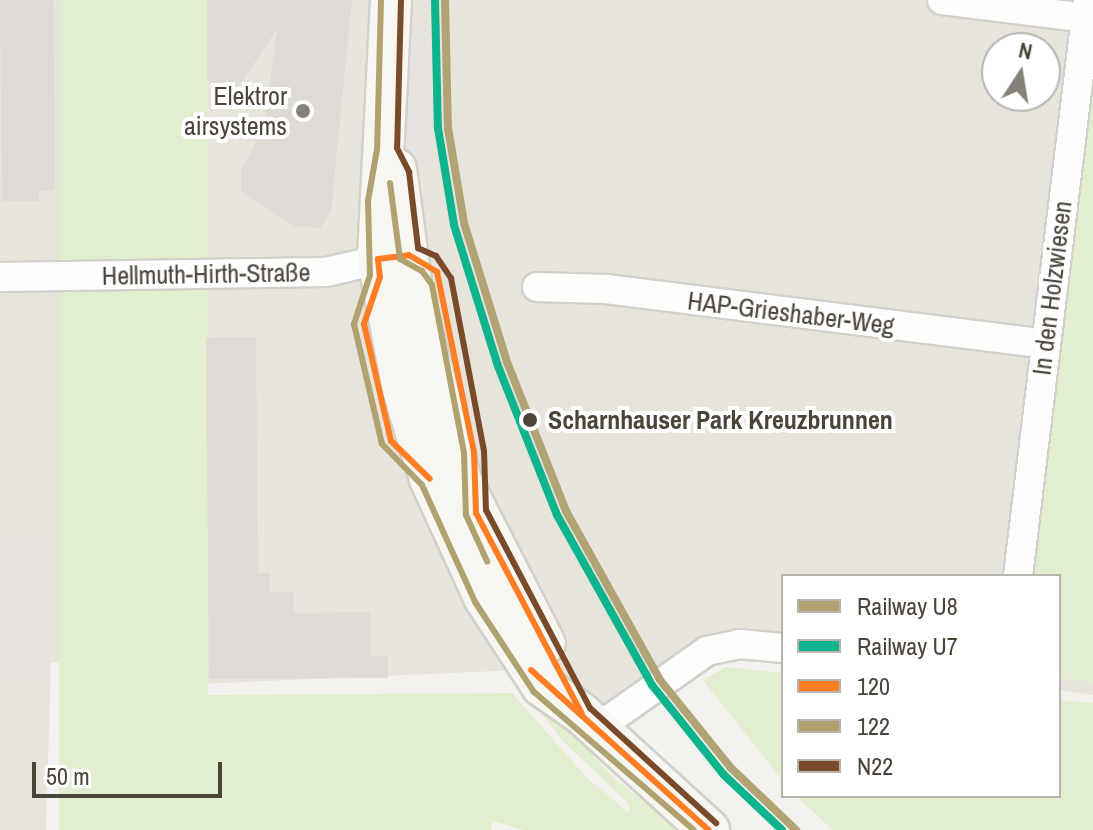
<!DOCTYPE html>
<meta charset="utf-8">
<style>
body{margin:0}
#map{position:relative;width:1093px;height:830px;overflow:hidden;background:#f4f2ee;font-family:"Archivo Narrow",sans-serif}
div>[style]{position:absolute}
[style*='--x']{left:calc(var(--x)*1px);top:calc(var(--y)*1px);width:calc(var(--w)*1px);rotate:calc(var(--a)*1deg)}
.residential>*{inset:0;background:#e7e4dc}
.green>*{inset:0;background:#e1eecf}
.parking>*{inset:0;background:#e6e3df;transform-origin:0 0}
.building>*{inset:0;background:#dedbd6}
.roads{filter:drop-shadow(2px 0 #d2d0cb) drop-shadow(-2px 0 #d2d0cb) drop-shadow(0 2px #d2d0cb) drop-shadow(0 -2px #d2d0cb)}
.minor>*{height:28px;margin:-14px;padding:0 14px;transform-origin:14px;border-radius:14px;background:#fdfdfc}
.secondary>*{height:40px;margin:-20px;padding:0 20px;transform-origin:20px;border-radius:20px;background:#f7f6f1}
.bus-1>*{height:6px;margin:-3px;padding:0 3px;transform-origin:3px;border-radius:3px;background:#ff7d24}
.bus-2>*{height:6px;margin:-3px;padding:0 3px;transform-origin:3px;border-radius:3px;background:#afa26e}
.bus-3>*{height:6px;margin:-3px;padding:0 3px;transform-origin:3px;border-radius:3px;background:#7a4b2a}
.rail-1>*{height:8px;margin:-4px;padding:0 4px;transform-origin:4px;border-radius:4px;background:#b1a373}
.rail-2>*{height:8px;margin:-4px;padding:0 4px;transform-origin:4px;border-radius:4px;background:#0eb48d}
.dots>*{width:22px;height:22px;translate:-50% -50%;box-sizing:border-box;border:4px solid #fff;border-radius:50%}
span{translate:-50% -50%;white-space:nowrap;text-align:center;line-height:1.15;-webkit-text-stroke:8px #fff;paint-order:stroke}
.poi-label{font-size:26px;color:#4b4439}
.right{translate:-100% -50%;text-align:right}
.street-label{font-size:26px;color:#4b4439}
.stop-label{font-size:26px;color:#4b4439;font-weight:700}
.left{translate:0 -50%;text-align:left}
.legend{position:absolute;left:781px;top:574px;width:280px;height:224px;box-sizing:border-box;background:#fff;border:2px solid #b7b4b0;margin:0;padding:10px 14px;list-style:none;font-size:24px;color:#4b4439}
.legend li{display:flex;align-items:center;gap:16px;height:40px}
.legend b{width:40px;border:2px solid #b7b4b0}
.north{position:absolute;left:981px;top:32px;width:80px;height:80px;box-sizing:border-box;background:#fff;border:2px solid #b7b4b0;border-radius:50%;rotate:12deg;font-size:22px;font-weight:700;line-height:32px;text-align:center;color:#4b4439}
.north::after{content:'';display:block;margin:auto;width:28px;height:36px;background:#868178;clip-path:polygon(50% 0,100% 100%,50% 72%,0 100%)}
.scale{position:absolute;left:32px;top:762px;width:190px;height:36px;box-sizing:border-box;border:4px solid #4b4439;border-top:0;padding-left:10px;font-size:24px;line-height:28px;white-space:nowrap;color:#4b4439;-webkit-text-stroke:6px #fff;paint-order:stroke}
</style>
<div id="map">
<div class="residential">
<i style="clip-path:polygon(evenodd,0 0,1093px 0,1093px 695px,1059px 690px,1059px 576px,783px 576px,783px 663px,723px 660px,703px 667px,591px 745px,523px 670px,198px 684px,51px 662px,46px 830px,0 830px,0 0,997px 48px,1045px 48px,1045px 96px,997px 96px,997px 48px)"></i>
</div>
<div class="green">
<i style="clip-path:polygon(59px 0,207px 0,208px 695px,512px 693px,587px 778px,629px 813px,630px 805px,563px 741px,527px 695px,544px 703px,615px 779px,682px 830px,523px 830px,493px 821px,491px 830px,59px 830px)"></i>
<i style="clip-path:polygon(1093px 44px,1093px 683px,1059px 678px,1059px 576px,1028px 576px)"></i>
<i style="clip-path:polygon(726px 667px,783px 673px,783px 781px,703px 680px)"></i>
<i style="clip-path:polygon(1059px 700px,1093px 703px,1093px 830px,833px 830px,796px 796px,1059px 796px)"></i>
</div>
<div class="parking">
<i style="left:407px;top:21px;width:19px;height:146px"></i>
<i style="left:0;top:532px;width:40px;height:150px"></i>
</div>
<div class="building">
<i style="clip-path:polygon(0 0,54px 0,55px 190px,39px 191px,39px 201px,2px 202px)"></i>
<i style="clip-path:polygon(207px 0,352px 0,331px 211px,320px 228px,294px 226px,241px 191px,241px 171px,264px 127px,277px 29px,235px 92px,218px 94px,207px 77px)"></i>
<i style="clip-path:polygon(256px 337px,258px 573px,270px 573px,270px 592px,294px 592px,294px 613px,370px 612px,371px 656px,388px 656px,388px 678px,209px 679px,206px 338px)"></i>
</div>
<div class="roads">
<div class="minor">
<i style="--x:942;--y:0;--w:145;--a:7.1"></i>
<i style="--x:0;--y:277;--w:326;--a:-0.9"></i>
<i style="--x:326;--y:272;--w:72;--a:-12.9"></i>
<i style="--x:537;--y:287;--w:69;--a:1.7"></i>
<i style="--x:606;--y:289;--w:442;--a:7.1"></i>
<i style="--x:1018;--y:576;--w:580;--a:-83.07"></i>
<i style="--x:596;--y:729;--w:136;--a:-35.1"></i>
<i style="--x:707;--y:651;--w:33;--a:-12"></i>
<i style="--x:739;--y:644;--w:44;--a:5.2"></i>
</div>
<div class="secondary">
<i style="--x:391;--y:0;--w:259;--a:92.9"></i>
<i style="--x:378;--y:259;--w:133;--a:79.2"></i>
<i style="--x:403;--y:390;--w:93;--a:73.1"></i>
<i style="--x:430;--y:479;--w:130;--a:65.4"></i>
<i style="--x:484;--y:597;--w:106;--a:56.9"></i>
<i style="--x:542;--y:686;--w:49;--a:35"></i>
<i style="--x:582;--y:714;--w:172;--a:42.4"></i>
<i style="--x:396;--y:169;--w:129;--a:82.4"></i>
<i style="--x:413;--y:297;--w:187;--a:75.4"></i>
<i style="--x:460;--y:478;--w:186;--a:62.9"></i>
</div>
</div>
<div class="bus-1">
<i style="--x:378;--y:259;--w:31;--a:-7"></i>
<i style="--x:409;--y:255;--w:33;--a:31"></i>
<i style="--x:437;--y:272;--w:184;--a:78.4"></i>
<i style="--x:474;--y:452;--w:61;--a:88.1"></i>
<i style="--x:476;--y:513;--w:227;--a:62.2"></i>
<i style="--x:378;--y:259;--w:18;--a:84"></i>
<i style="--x:380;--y:277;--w:50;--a:108.8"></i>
<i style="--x:364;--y:324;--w:120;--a:77"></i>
<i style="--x:391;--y:441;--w:54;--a:44.3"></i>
<i style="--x:531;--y:670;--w:239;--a:42"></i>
</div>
<div class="bus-2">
<i style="--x:381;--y:0;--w:149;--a:91.5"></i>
<i style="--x:377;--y:149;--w:53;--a:99.8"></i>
<i style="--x:368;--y:201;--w:74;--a:88.5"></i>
<i style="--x:370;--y:275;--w:52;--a:108.1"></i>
<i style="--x:354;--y:324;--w:123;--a:76.9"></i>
<i style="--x:382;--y:444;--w:57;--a:45.7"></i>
<i style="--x:422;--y:485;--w:128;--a:65.6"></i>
<i style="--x:475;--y:602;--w:108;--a:56.8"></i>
<i style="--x:534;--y:692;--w:211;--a:40.8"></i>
<i style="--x:390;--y:183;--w:77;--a:82.5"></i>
<i style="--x:400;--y:259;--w:25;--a:29"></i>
<i style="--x:422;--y:271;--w:17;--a:54"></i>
<i style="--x:432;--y:285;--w:171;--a:79.2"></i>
<i style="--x:464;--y:453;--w:62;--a:88.2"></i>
<i style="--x:466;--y:515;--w:51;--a:65.5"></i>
</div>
<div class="bus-3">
<i style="--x:401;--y:0;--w:148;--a:91.5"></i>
<i style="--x:397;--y:148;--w:27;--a:63"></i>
<i style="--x:409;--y:172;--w:77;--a:83.2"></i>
<i style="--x:418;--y:248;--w:20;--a:24"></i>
<i style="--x:436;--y:256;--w:27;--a:56"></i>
<i style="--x:451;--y:278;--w:176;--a:79.2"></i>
<i style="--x:484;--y:451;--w:59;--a:88.1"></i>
<i style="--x:486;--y:510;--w:224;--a:62.3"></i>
<i style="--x:590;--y:708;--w:171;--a:42.4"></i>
</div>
<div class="rail-1">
<i style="--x:445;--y:0;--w:128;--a:88.7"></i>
<i style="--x:448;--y:128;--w:96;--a:80.4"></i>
<i style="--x:464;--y:223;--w:145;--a:72.8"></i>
<i style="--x:507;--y:362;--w:160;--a:68.4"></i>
<i style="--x:566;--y:511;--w:193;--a:60.9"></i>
<i style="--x:660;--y:680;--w:113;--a:51.1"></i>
<i style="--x:731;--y:768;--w:90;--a:43.6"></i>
</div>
<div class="rail-2">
<i style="--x:435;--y:0;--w:128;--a:88.7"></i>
<i style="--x:438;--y:128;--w:98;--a:80.6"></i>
<i style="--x:454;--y:225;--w:148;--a:72.7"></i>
<i style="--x:498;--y:366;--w:160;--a:68.4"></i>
<i style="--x:557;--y:515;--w:195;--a:60.8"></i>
<i style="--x:652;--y:685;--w:114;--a:51.4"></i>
<i style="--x:723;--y:774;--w:81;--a:43.5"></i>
</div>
<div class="dots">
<i style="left:303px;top:111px;background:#868178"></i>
<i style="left:530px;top:420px;background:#4b4439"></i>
</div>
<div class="poi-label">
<span class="right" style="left:287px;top:111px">Elektror<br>airsystems</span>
</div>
<div class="street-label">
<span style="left:206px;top:274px;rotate:-1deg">Hellmuth-Hirth-Straße</span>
<span style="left:1052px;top:288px;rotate:-83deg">In den Holzwiesen</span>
<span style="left:791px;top:313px;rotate:7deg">HAP-Grieshaber-Weg</span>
</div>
<div class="stop-label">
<span class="left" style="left:548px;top:420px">Scharnhauser Park Kreuzbrunnen</span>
</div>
<ul class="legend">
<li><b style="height:10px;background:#b1a373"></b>Railway U8</li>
<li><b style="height:10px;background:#0eb48d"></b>Railway U7</li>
<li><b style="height:10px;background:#ff7d24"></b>120</li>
<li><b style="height:10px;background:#afa26e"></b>122</li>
<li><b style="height:10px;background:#7a4b2a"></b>N22</li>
</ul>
<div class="north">N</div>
<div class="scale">50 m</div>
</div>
